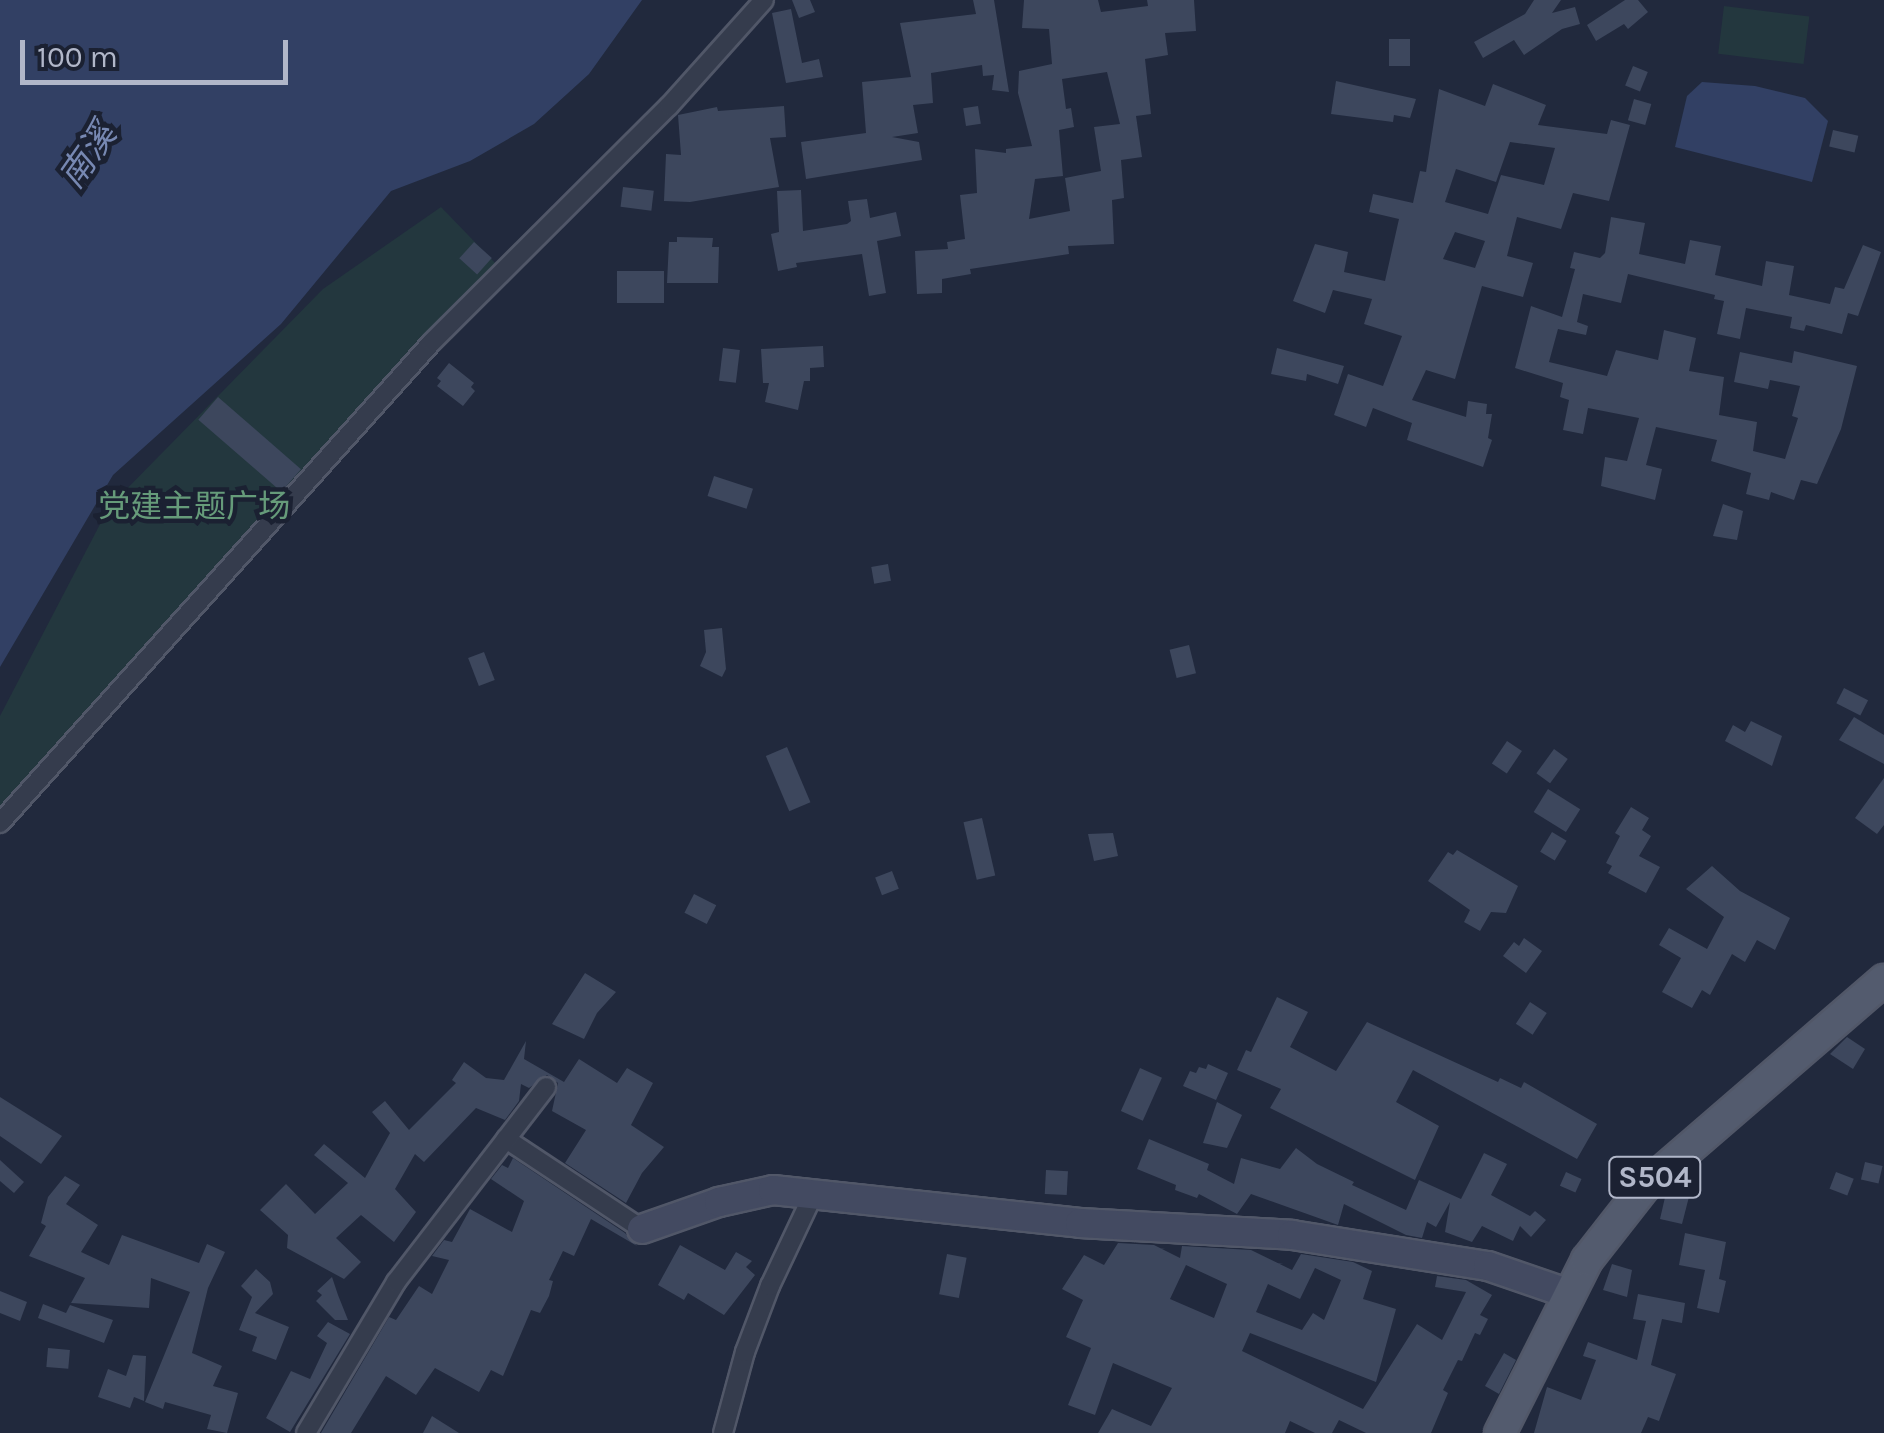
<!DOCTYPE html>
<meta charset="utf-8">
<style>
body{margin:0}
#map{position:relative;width:1884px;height:1433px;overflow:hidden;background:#21293d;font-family:Karla,"Noto Sans SC",sans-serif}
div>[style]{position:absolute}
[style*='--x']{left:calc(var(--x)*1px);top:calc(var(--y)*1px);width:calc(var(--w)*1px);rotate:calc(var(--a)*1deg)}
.green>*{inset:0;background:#23373e;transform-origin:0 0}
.water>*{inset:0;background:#324064}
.building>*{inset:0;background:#3d475d;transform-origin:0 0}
.roads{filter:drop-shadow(2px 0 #515768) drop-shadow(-2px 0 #515768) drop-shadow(0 2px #515768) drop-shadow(0 -2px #515768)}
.street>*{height:18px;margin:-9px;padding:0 9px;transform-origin:9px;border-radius:9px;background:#353c4d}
.secondary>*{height:28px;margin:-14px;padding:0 14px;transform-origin:14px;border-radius:14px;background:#434a61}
.primary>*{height:30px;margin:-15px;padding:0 15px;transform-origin:15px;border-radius:15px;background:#535b6e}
span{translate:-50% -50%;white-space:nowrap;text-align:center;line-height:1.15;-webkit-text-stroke:9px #1b2132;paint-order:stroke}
.shield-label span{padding:2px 8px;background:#1b2132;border:2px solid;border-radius:8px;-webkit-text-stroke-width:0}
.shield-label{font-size:30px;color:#b1b7c9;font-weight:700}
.park-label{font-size:32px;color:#669b7a}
.water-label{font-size:35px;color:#7788b2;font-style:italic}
.scale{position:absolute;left:20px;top:40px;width:268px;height:45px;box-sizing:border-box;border:5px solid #b1b7c9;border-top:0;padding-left:12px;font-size:30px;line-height:35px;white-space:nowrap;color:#b1b7c9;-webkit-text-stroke:8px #1b2132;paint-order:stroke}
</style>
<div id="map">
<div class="green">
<i style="left:1724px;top:6px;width:86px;height:48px;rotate:7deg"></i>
<i style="clip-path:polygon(441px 207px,498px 266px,0 810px,0 716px,109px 507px,323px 289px)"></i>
</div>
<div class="water">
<i style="clip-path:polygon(0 0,642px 0,589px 74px,534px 124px,470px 161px,391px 191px,281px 324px,113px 475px,0 667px)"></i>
<i style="clip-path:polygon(1702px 82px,1755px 86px,1805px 98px,1828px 121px,1812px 182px,1675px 147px,1687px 96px)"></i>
</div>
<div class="building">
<i style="clip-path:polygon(792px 0,810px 0,815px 12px,799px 18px)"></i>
<i style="clip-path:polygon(973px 0,994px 0,1009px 92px,992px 90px,994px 75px,983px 76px,982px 65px,931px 73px,933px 103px,913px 105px,918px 133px,892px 137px,919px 142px,922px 160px,806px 179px,801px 142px,866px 133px,862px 82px,911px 77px,900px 23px,976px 14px)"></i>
<i style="clip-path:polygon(evenodd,1024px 0,1098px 0,1101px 12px,1148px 6px,1147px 0,1194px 0,1196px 31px,1165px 33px,1168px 55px,1145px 59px,1151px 114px,1136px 116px,1142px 157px,1121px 160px,1124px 198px,1112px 200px,1114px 244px,1068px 246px,1069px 254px,970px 269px,971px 274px,942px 279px,942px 293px,917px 294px,915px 251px,948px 249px,947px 242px,965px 239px,960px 195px,977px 193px,975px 149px,1006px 153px,1006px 149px,1032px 146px,1018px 93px,1019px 71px,1052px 64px,1049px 29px,1022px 28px,1024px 0,1107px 72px,1120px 124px,1094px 127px,1101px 171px,1065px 178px,1070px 211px,1029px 219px,1035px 179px,1063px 176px,1059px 130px,1074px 127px,1071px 108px,1066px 109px,1062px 79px,1107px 72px)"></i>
<i style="clip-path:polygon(1534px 0,1561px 0,1552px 13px,1575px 7px,1580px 24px,1562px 29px,1524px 55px,1514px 40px,1483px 58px,1474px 42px,1525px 14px)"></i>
<i style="clip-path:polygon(1625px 0,1638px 0,1648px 12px,1628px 29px,1624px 24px,1596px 41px,1587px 25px)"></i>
<i style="clip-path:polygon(791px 9px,802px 63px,819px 59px,823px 77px,786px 83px,772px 13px)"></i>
<i style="left:1410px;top:39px;width:27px;height:21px;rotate:90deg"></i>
<i style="left:1633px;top:66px;width:16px;height:21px;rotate:22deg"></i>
<i style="clip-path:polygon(1336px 81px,1416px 99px,1410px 118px,1394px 115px,1393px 122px,1331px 114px)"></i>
<i style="clip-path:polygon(evenodd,1493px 84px,1546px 105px,1538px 125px,1607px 134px,1611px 120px,1630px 125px,1609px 201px,1573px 193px,1561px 229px,1517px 217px,1507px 256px,1533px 263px,1523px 297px,1482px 286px,1455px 379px,1426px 370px,1412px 400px,1466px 417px,1468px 401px,1487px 404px,1486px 414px,1492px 414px,1488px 438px,1492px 440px,1483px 467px,1407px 440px,1412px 423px,1373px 408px,1366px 427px,1334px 415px,1348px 374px,1383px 386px,1402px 336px,1364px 324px,1372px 299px,1333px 290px,1325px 313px,1293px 301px,1315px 244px,1348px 252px,1344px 272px,1385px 281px,1399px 219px,1369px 212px,1373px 194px,1413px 203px,1420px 171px,1426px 172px,1439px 89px,1485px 106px,1493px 84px,1510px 142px,1555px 148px,1544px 185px,1501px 175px,1488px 214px,1445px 202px,1456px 169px,1496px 182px,1510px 142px,1493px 84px,1455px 232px,1485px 241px,1475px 268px,1443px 259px,1455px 232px)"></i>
<i style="left:1634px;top:99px;width:18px;height:22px;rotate:16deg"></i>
<i style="clip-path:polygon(784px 106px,786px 137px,770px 138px,779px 187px,690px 202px,664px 201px,666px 154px,681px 155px,678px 115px,717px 107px,718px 111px)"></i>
<i style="left:978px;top:106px;width:18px;height:15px;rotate:81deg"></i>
<i style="left:1833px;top:130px;width:26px;height:17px;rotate:13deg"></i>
<i style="left:623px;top:187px;width:31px;height:20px;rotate:7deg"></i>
<i style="clip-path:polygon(801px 190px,803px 231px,847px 224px,851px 221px,848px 201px,867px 199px,870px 218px,896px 212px,901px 236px,877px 241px,886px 293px,869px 296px,862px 254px,796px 263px,797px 267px,778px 271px,771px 234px,779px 232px,777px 191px)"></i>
<i style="clip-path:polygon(1611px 217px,1645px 223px,1639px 254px,1685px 264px,1690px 240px,1721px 246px,1715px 275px,1762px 286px,1766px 261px,1794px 266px,1789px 295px,1830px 304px,1835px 287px,1844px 289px,1863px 245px,1881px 252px,1858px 316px,1848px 313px,1842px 334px,1806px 325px,1804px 331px,1790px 328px,1792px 317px,1746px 308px,1740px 339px,1717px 334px,1724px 301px,1714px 299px,1715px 295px,1628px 274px,1621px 303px,1583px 294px,1577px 322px,1588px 326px,1586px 335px,1558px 329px,1549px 362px,1607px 376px,1616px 350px,1658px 360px,1664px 330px,1696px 338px,1689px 371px,1724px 377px,1719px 415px,1757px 422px,1753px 451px,1785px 459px,1798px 418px,1792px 416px,1800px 386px,1770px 380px,1768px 389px,1734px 382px,1740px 352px,1792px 363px,1794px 351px,1857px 366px,1841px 429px,1817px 484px,1801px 480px,1794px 500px,1771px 492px,1769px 500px,1746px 494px,1751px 473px,1711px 461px,1717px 440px,1656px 427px,1646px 465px,1662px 469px,1655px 500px,1601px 486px,1605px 457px,1627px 461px,1639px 418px,1588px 408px,1583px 434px,1563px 430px,1569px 400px,1560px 397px,1563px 383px,1515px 368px,1531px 306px,1562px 317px,1575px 269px,1570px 268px,1574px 252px,1600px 258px,1605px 253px)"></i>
<i style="clip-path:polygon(677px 237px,713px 238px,712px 247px,719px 247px,718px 283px,667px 283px,669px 242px,677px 242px)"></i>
<i style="left:474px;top:242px;width:24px;height:22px;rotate:42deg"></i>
<i style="left:664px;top:271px;width:32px;height:47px;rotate:90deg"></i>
<i style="clip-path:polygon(823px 346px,824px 367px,810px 368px,810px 381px,804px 381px,798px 410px,765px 402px,769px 383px,763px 383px,761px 349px)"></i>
<i style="left:723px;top:348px;width:17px;height:33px;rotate:7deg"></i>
<i style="clip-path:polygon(1277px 348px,1344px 366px,1338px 384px,1307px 374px,1306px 381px,1271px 374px)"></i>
<i style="clip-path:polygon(449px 363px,474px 383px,471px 387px,475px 391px,463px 406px,437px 386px,441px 381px,437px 378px)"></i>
<i style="left:218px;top:397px;width:110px;height:30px;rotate:41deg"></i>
<i style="left:714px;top:476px;width:41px;height:21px;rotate:18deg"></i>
<i style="clip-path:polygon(1723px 504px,1743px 511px,1737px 540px,1713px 536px)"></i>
<i style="left:888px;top:564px;width:17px;height:17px;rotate:80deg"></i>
<i style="clip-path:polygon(722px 628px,726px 669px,722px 677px,700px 666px,706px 652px,704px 630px)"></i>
<i style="left:1189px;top:645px;width:29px;height:20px;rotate:76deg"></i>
<i style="left:484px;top:652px;width:30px;height:17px;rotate:69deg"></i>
<i style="left:1844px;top:688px;width:27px;height:17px;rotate:27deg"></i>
<i style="clip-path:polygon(1854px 717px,1884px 735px,1884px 764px,1839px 740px)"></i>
<i style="clip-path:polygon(1751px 721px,1782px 736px,1772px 766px,1725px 741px,1733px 725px,1745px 732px)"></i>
<i style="left:1507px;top:741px;width:18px;height:27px;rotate:34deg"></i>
<i style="left:787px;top:747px;width:60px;height:23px;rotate:67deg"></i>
<i style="left:1554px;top:749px;width:17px;height:30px;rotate:36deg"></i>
<i style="clip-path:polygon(1884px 778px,1884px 825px,1877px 834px,1855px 818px)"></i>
<i style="left:1548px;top:789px;width:38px;height:27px;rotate:32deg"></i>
<i style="clip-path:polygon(1631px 807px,1649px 818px,1642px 830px,1651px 836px,1639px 856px,1660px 867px,1646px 893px,1608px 873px,1612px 866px,1606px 863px,1620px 836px,1615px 833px)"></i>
<i style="left:982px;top:818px;width:59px;height:19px;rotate:77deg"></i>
<i style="left:1552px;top:832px;width:17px;height:23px;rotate:31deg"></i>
<i style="clip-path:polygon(1113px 833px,1118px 856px,1094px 861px,1088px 834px)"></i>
<i style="clip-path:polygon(1457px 850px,1518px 886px,1506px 913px,1491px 912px,1480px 931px,1464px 922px,1470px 910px,1428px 881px,1448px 852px,1453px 855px)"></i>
<i style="clip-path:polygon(1712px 866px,1740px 891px,1790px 918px,1775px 950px,1757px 940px,1745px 962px,1732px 954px,1710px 995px,1702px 990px,1692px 1008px,1662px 992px,1681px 958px,1659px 945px,1669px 928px,1707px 949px,1724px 917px,1686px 889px)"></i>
<i style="left:892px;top:871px;width:19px;height:18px;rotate:69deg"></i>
<i style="left:694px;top:894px;width:25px;height:21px;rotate:27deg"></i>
<i style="clip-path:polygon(1524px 938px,1542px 951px,1526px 973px,1503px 956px,1514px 942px,1519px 946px)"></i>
<i style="clip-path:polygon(585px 973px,616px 992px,597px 1013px,584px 1039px,552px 1024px)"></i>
<i style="clip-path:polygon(1277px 997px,1308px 1012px,1290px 1047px,1336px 1071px,1367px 1022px,1498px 1082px,1500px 1078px,1521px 1088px,1524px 1082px,1597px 1124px,1577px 1159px,1413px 1070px,1396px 1102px,1439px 1126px,1415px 1180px,1270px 1108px,1281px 1089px,1237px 1070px,1246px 1050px,1251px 1052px)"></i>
<i style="left:1530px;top:1002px;width:20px;height:26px;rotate:33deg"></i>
<i style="clip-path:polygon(1847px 1037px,1865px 1049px,1853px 1069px,1830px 1054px)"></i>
<i style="clip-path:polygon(526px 1041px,524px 1059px,564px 1082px,579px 1059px,617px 1083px,627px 1068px,653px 1083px,631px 1125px,664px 1147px,642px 1173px,626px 1203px,565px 1163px,586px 1130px,552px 1111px,558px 1083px,547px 1075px,529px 1088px,521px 1084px,519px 1101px,505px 1120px,476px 1108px,424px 1162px,415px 1154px,395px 1189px,416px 1212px,394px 1242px,361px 1215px,336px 1238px,361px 1262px,344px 1279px,287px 1248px,288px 1235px,260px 1210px,286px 1184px,315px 1214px,348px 1183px,314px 1155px,324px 1144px,365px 1178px,390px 1133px,372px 1112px,385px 1101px,409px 1130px,456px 1083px,452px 1080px,464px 1062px,486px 1078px,504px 1080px)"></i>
<i style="clip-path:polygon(1208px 1064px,1228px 1073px,1216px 1100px,1183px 1086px,1190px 1071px,1196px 1073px,1199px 1067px,1206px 1069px)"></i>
<i style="left:1140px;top:1068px;width:24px;height:47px;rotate:24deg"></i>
<i style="clip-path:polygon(0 1097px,62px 1136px,41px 1164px,0 1136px)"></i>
<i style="clip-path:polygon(1217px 1102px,1242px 1115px,1227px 1148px,1203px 1143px)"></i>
<i style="clip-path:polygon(1149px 1139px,1209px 1164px,1207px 1170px,1234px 1184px,1241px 1158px,1280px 1169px,1296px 1148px,1317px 1164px,1354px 1182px,1352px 1185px,1406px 1210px,1419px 1180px,1461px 1199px,1484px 1153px,1507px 1164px,1491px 1195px,1530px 1216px,1535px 1211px,1546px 1220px,1531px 1237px,1520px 1226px,1513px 1241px,1482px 1226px,1472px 1242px,1445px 1232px,1450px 1202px,1436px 1227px,1427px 1222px,1422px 1238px,1406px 1235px,1344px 1204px,1338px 1225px,1251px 1194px,1237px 1214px,1199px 1194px,1197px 1198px,1175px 1190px,1176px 1185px,1137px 1169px)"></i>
<i style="clip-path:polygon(513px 1158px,625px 1233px,637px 1246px,591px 1219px,574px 1256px,563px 1251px,549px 1280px,553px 1281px,549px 1296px,540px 1313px,531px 1310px,503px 1376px,491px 1370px,479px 1392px,435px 1368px,416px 1395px,386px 1376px,351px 1433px,321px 1433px,389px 1317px,396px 1320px,419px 1286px,432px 1294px,449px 1260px,432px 1256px,444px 1240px,452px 1242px,470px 1209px,512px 1232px,524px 1201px,491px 1179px,502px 1165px,508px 1168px)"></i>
<i style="clip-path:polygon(0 1160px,24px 1182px,14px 1193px,0 1181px)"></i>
<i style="left:1865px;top:1162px;width:18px;height:18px;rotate:13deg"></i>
<i style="left:1046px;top:1170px;width:22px;height:24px;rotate:3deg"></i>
<i style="left:1566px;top:1172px;width:17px;height:15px;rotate:24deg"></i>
<i style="left:1836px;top:1172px;width:19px;height:18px;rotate:21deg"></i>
<i style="clip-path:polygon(65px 1176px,80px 1185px,66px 1204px,98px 1225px,81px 1252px,109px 1265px,122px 1235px,199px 1263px,207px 1244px,225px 1252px,208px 1288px,192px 1353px,222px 1366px,213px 1386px,238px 1393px,227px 1433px,207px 1429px,211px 1415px,165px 1402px,163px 1409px,145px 1402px,190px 1292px,151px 1278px,149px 1308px,71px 1303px,85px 1278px,29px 1256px,46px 1226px,41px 1223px,48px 1197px)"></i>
<i style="clip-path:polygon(1675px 1185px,1691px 1189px,1682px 1224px,1660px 1219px,1666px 1193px)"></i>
<i style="clip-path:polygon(1685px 1233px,1726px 1242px,1719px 1279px,1726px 1281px,1719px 1313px,1697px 1308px,1705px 1270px,1679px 1265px)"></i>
<i style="clip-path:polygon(evenodd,1118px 1243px,1154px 1245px,1180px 1258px,1182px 1246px,1251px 1250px,1292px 1270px,1301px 1254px,1353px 1262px,1372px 1271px,1363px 1299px,1396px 1309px,1376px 1382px,1250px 1333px,1242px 1351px,1363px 1409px,1417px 1324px,1442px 1340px,1466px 1292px,1435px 1287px,1437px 1276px,1466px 1280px,1492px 1295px,1480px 1315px,1488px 1319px,1480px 1335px,1475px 1333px,1462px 1361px,1458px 1360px,1443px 1390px,1448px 1393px,1431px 1433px,1366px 1433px,1339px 1420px,1332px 1433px,1315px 1433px,1290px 1421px,1285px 1433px,1098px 1433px,1112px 1409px,1151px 1426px,1172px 1388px,1113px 1363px,1095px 1415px,1068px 1405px,1091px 1348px,1066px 1337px,1083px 1300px,1062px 1289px,1084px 1255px,1104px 1265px,1118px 1243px,1186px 1265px,1227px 1284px,1214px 1318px,1170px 1299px,1186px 1265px,1118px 1243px,1315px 1268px,1341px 1280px,1324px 1320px,1313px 1313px,1302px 1330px,1256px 1312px,1268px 1284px,1300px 1299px,1315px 1268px)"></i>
<i style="clip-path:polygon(680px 1245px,725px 1270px,736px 1252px,752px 1261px,746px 1267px,755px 1275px,724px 1315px,688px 1293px,684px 1300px,658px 1285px)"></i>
<i style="left:947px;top:1254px;width:20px;height:41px;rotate:11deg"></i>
<i style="clip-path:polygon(1612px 1264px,1632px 1270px,1627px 1297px,1603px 1290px)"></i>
<i style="clip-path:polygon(256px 1269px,270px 1282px,273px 1294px,255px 1313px,289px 1327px,276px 1360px,252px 1351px,257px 1337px,239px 1330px,252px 1297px,241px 1286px)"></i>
<i style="clip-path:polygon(332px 1277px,338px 1295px,348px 1320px,335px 1320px,316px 1301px,322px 1295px,317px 1291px)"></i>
<i style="clip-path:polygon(0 1291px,27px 1302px,20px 1321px,0 1313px)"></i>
<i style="clip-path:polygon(1638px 1294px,1685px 1303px,1682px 1323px,1662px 1319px,1651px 1365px,1676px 1374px,1659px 1421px,1648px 1417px,1641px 1433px,1534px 1433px,1547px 1387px,1581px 1400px,1596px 1360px,1583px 1356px,1588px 1342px,1637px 1360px,1646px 1321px,1633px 1319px)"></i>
<i style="clip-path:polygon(43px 1304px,66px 1313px,70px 1305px,113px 1320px,104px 1343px,38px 1318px)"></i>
<i style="clip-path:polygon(328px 1322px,350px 1334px,290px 1432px,266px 1418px,291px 1371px,310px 1379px,327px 1343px,317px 1336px)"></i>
<i style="left:48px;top:1348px;width:22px;height:19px;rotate:5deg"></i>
<i style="clip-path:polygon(1504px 1353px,1516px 1360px,1499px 1394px,1485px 1386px)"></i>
<i style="clip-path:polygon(133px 1355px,146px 1356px,144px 1401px,134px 1397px,130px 1408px,98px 1397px,108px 1369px,126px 1376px)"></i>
<i style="clip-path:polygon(432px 1416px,459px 1433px,423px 1433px)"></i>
</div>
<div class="roads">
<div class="street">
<i style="--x:0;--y:823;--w:647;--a:-48.07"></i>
<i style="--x:432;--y:342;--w:334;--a:-44.9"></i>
<i style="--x:669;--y:106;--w:142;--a:-48.1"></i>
<i style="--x:506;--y:1139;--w:163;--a:33.5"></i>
<i style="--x:306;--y:1433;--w:176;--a:-59.2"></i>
<i style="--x:396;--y:1282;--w:246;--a:-52.4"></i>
<i style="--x:723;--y:1433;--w:84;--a:-74.8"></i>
<i style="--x:745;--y:1352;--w:71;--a:-69.3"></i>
<i style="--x:770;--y:1286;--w:101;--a:-64.7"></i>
</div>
<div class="secondary">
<i style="--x:642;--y:1229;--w:82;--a:-19.3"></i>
<i style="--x:719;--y:1202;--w:55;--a:-12.5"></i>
<i style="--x:773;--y:1190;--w:309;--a:6.1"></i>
<i style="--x:1080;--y:1223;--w:212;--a:3.2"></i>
<i style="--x:1292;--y:1235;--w:198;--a:9"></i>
<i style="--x:1488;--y:1266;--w:87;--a:18.9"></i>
</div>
<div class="primary">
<i style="--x:1500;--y:1433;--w:194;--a:-63.3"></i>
<i style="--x:1587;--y:1260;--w:93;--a:-52"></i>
<i style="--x:1644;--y:1187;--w:317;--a:-40.8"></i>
</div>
</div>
<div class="shield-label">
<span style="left:1655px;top:1177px">S504</span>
</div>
<div class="park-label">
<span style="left:194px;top:507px">党建主题广场</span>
</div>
<div class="water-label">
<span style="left:88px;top:156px;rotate:-55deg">南溪</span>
</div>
<div class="scale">100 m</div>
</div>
